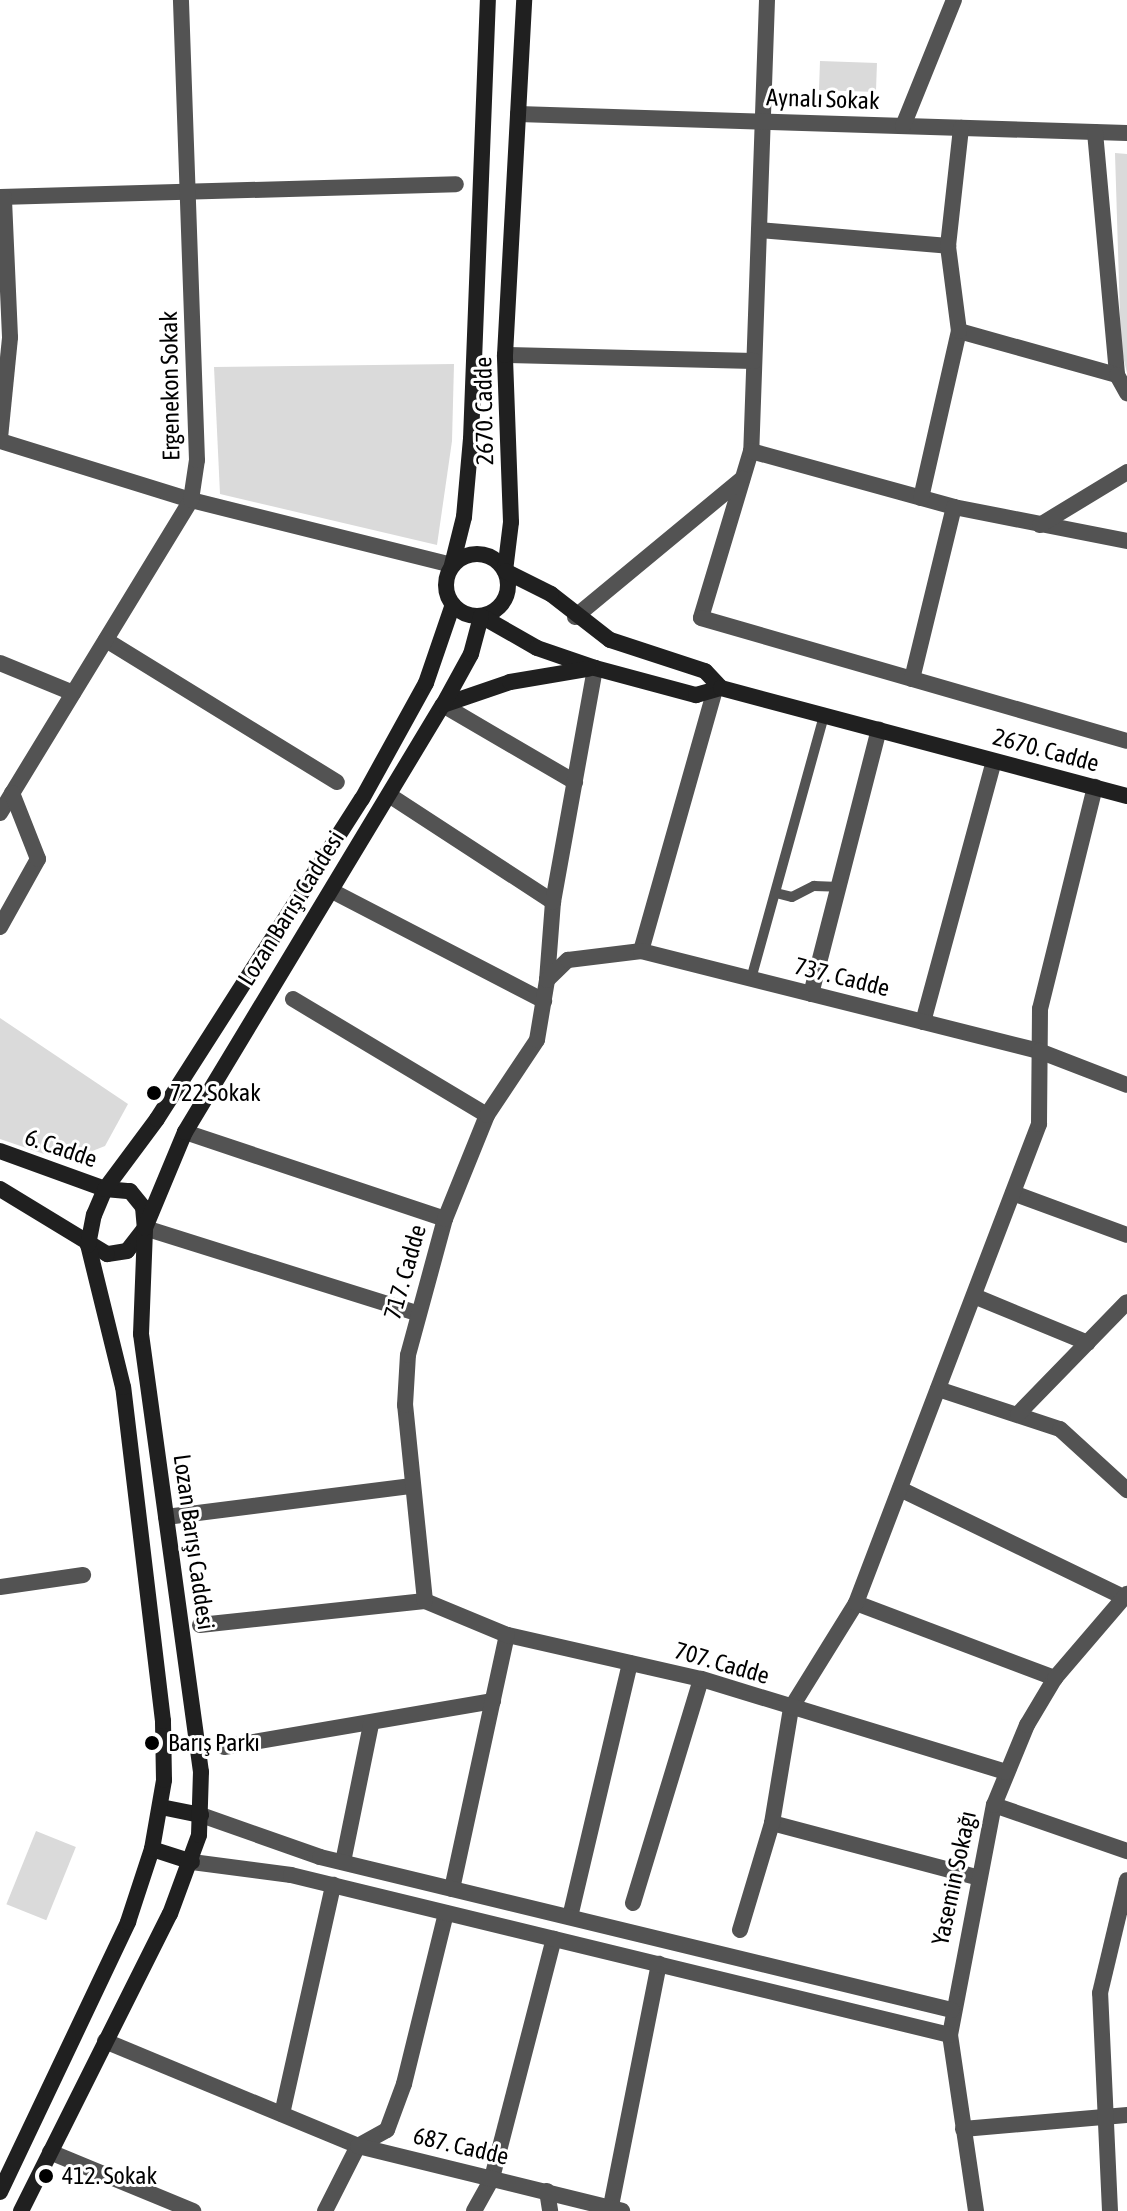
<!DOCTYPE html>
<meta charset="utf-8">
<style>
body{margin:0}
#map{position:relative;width:1127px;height:2211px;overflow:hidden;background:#fff;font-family:"Asap Condensed",sans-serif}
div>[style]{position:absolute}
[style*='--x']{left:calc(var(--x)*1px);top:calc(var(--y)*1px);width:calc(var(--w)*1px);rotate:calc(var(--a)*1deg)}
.green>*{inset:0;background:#dadada;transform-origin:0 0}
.service>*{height:10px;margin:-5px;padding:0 5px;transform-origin:5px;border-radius:5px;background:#535353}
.minor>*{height:16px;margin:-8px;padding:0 8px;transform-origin:8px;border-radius:8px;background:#535353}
.tertiary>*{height:16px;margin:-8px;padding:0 8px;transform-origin:8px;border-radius:8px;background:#535353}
.secondary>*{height:16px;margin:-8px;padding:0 8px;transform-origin:8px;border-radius:8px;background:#202020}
.secondary>.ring{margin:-8px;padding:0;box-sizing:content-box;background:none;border:16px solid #202020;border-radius:50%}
.dots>*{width:22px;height:22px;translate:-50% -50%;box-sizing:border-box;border:4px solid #fff;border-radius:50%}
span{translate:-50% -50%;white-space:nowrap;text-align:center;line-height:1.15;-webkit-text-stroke:6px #fff;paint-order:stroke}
.street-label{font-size:24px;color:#000}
.poi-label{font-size:24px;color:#000}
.left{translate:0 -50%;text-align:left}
</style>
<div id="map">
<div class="green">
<i style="left:820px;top:61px;width:57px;height:29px;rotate:2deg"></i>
<i style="clip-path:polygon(1115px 153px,1127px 154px,1127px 373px,1121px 348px)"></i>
<i style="clip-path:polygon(454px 364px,452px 441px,437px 545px,220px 494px,214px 367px)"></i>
<i style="clip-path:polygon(0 1018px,128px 1104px,105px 1146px,77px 1157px,44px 1154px,0 1139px)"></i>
<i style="left:36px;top:1831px;width:43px;height:79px;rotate:22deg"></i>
</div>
<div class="service">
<i style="--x:776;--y:893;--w:16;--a:14"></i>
<i style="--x:792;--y:897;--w:25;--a:-27"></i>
<i style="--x:814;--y:886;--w:25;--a:2"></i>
<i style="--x:751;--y:979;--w:273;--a:-74.5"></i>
</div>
<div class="minor">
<i style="--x:767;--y:0;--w:451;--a:92"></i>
<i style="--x:751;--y:451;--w:174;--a:106.7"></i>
<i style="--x:701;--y:618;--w:443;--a:16.1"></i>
<i style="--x:518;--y:114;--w:609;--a:1.79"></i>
<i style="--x:903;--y:126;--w:136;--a:-68"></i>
<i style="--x:1095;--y:132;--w:244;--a:84.8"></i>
<i style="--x:0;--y:197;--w:456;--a:-1.6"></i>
<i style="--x:759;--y:230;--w:190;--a:4.8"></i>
<i style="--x:959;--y:331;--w:164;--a:15.6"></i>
<i style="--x:1117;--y:375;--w:21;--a:61"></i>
<i style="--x:505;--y:355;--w:249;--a:1.4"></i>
<i style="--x:0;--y:438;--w:101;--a:-84.3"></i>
<i style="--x:10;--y:337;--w:140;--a:-92.5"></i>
<i style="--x:0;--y:441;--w:200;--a:17.2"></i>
<i style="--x:191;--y:500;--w:269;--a:14"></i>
<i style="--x:751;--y:451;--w:211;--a:15.4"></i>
<i style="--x:954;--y:507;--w:176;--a:11.1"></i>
<i style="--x:921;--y:498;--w:171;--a:-77.2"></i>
<i style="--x:959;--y:331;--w:86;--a:-97.4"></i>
<i style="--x:948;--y:246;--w:119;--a:-83.7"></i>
<i style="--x:1040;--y:525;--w:102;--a:-31.3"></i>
<i style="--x:575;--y:617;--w:217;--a:-39.6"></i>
<i style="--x:106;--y:640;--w:271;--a:31.6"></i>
<i style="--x:0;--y:663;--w:79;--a:22.3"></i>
<i style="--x:912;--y:679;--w:177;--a:-76.3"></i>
<i style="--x:443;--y:705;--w:153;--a:30.3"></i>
<i style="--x:389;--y:795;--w:196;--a:33.1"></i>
<i style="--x:0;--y:813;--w:367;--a:-58.6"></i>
<i style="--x:191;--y:500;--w:40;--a:-81.5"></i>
<i style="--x:197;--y:460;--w:460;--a:-92"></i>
<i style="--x:332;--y:891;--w:239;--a:27.4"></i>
<i style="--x:0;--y:927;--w:78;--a:-60.8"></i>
<i style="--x:38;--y:859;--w:71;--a:-111.5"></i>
<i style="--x:641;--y:951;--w:271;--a:-74.2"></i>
<i style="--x:547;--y:980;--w:78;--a:-85.6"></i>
<i style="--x:553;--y:902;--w:238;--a:-79.8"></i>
<i style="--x:811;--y:994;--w:273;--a:-75.6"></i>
<i style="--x:293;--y:999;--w:226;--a:30.9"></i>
<i style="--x:923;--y:1022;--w:270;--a:-74.8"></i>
<i style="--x:185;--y:1132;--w:274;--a:18.5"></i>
<i style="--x:1013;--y:1193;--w:121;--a:20.2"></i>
<i style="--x:145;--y:1228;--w:284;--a:17.4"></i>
<i style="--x:974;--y:1296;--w:123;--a:22.4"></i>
<i style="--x:938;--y:1389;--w:128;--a:18.2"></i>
<i style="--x:1060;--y:1429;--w:91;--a:42.3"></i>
<i style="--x:1018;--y:1414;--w:156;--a:-45.8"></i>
<i style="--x:900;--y:1489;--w:248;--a:25.8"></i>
<i style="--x:166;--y:1517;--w:248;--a:-7.2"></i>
<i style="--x:0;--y:1587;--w:84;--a:-8.2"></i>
<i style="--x:856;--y:1603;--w:213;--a:20.7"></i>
<i style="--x:200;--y:1625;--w:226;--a:-6.1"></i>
<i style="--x:224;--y:1747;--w:273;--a:-9.7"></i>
<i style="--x:994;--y:1805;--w:141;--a:19.1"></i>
<i style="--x:772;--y:1823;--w:212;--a:14.8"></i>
<i style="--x:343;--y:1862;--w:141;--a:-78.5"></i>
<i style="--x:452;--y:1889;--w:260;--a:-77.8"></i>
<i style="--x:633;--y:1903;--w:234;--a:-73.1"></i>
<i style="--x:570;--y:1917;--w:261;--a:-76.7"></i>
<i style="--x:740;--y:1930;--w:112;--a:-73.3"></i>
<i style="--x:772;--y:1823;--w:117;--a:-80.6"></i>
<i style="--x:791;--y:1708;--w:123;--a:-58.2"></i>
<i style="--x:856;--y:1603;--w:513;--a:-69.09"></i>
<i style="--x:1039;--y:1124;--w:115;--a:-89.5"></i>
<i style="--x:1040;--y:1009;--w:229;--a:-76.1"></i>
<i style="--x:105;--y:2041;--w:274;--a:22.5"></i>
<i style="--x:358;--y:2146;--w:33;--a:-29"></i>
<i style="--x:387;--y:2130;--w:49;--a:-69.7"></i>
<i style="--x:404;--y:2084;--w:176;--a:-76.2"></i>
<i style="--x:282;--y:2114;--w:235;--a:-77.4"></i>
<i style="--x:963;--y:2129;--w:165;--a:-4.9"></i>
<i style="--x:547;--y:2191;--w:20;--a:81"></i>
<i style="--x:611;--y:2206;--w:247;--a:-78.8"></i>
<i style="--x:474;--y:2211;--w:38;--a:-61"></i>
<i style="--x:492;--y:2178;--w:247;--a:-75.5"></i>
<i style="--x:976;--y:2211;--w:178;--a:-98.4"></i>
<i style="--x:950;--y:2035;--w:234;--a:-79.2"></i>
<i style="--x:994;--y:1805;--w:87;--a:-67.6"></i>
<i style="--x:1027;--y:1725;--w:55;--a:-59.2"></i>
<i style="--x:1055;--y:1678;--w:111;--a:-49.4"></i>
<i style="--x:1110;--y:2211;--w:218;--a:-92.6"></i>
<i style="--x:1100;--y:1993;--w:116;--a:-76.6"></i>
</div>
<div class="tertiary">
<i style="--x:1006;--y:1772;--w:319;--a:-163"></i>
<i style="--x:701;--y:1679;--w:199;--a:-167.2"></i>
<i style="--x:507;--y:1635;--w:89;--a:-157.5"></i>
<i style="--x:425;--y:1601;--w:197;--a:-95.8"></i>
<i style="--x:405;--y:1405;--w:50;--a:-86.6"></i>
<i style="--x:408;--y:1355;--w:141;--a:-74.8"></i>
<i style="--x:445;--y:1219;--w:112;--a:-68"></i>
<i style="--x:487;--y:1115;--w:90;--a:-56.3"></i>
<i style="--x:537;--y:1040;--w:61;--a:-80.5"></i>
<i style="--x:547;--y:980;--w:29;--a:-44"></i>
<i style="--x:568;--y:960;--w:74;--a:-7"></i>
<i style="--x:641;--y:951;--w:410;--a:14.1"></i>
<i style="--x:1039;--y:1051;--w:94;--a:21.1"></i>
<i style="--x:201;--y:1815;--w:126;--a:19.4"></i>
<i style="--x:320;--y:1857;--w:650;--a:13.61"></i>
<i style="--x:192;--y:1862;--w:100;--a:7.5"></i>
<i style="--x:291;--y:1875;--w:678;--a:13.65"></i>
<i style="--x:50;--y:2152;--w:155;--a:22.4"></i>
<i style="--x:325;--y:2211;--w:73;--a:-63.1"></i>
<i style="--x:358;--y:2146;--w:272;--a:13.8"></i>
</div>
<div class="secondary">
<i class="ring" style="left:446px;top:554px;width:46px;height:46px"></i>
<i style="--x:452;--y:565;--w:49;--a:-76"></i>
<i style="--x:464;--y:517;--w:78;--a:-84.9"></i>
<i style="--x:471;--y:439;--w:439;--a:-87.8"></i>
<i style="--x:505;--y:571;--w:49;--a:-83"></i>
<i style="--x:511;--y:522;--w:167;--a:-92.1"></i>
<i style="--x:505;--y:355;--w:356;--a:-86.9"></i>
<i style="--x:481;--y:616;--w:64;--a:29.7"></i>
<i style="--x:537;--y:648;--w:61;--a:19"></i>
<i style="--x:595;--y:668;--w:105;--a:15"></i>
<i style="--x:696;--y:695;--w:26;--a:-16"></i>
<i style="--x:721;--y:688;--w:23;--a:-133"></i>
<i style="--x:705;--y:671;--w:100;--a:-161.9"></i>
<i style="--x:610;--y:640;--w:75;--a:-142.1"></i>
<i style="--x:551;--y:594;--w:51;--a:-153.4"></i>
<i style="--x:721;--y:688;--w:420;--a:14.9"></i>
<i style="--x:443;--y:705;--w:71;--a:-18.9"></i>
<i style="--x:510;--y:682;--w:79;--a:-9.5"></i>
<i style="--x:0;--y:1151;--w:112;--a:19.9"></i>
<i style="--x:105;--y:1189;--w:25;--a:5"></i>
<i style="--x:130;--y:1191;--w:21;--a:51"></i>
<i style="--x:143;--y:1207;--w:21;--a:85"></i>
<i style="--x:145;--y:1228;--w:29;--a:128"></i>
<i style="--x:127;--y:1251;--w:20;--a:171"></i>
<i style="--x:107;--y:1254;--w:125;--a:-148.7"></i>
<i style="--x:161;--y:1807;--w:41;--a:11.3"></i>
<i style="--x:152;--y:1849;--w:42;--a:18"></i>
<i style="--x:0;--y:2192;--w:299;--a:-64.6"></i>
<i style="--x:128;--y:1922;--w:77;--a:-71.8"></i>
<i style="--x:152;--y:1849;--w:70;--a:-80.1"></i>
<i style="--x:164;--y:1780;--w:59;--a:-91"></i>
<i style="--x:163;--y:1721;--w:336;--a:-96.8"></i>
<i style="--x:123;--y:1387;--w:146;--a:-103.8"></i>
<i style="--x:88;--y:1245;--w:31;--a:-79"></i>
<i style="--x:94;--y:1215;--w:28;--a:-67"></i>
<i style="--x:105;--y:1189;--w:87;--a:-53.4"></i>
<i style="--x:157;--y:1119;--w:380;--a:-57.4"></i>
<i style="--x:362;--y:799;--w:132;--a:-61.1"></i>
<i style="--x:426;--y:683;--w:83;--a:-71.1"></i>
<i style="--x:21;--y:2211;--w:332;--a:-63.4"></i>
<i style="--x:170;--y:1914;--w:84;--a:-69.8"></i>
<i style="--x:199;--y:1835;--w:63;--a:-88.2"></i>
<i style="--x:201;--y:1772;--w:442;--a:-97.8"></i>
<i style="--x:141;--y:1334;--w:106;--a:-87.8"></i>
<i style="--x:145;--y:1228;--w:104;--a:-67.4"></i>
<i style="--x:185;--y:1132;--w:499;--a:-58.9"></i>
<i style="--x:443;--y:705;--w:58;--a:-61.2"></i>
<i style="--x:471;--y:654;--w:39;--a:-75"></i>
</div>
<div class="dots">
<i style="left:154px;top:1093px;background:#000"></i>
<i style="left:152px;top:1743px;background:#000"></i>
<i style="left:46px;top:2176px;background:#000"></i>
</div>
<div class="street-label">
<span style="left:823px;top:99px;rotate:2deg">Aynalı Sokak</span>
<span style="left:170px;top:386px;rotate:-91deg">Ergenekon Sokak</span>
<span style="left:484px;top:411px;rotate:-91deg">2670. Cadde</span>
<span style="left:1046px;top:750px;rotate:15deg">2670. Cadde</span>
<span style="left:291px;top:908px;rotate:-58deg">Lozan Barışı Caddesi</span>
<span style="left:842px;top:977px;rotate:14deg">737. Cadde</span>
<span style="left:61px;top:1148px;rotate:19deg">6. Cadde</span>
<span style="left:405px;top:1272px;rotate:-74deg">717. Cadde</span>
<span style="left:194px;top:1542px;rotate:82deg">Lozan Barışı Caddesi</span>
<span style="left:722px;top:1663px;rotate:16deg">707. Cadde</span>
<span style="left:954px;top:1878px;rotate:-78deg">Yasemin Sokağı</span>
<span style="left:461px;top:2146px;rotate:13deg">687. Cadde</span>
</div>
<div class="poi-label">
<span class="left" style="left:170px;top:1093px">722 Sokak</span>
<span class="left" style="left:168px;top:1743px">Barış Parkı</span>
<span class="left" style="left:62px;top:2176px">412. Sokak</span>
</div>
</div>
